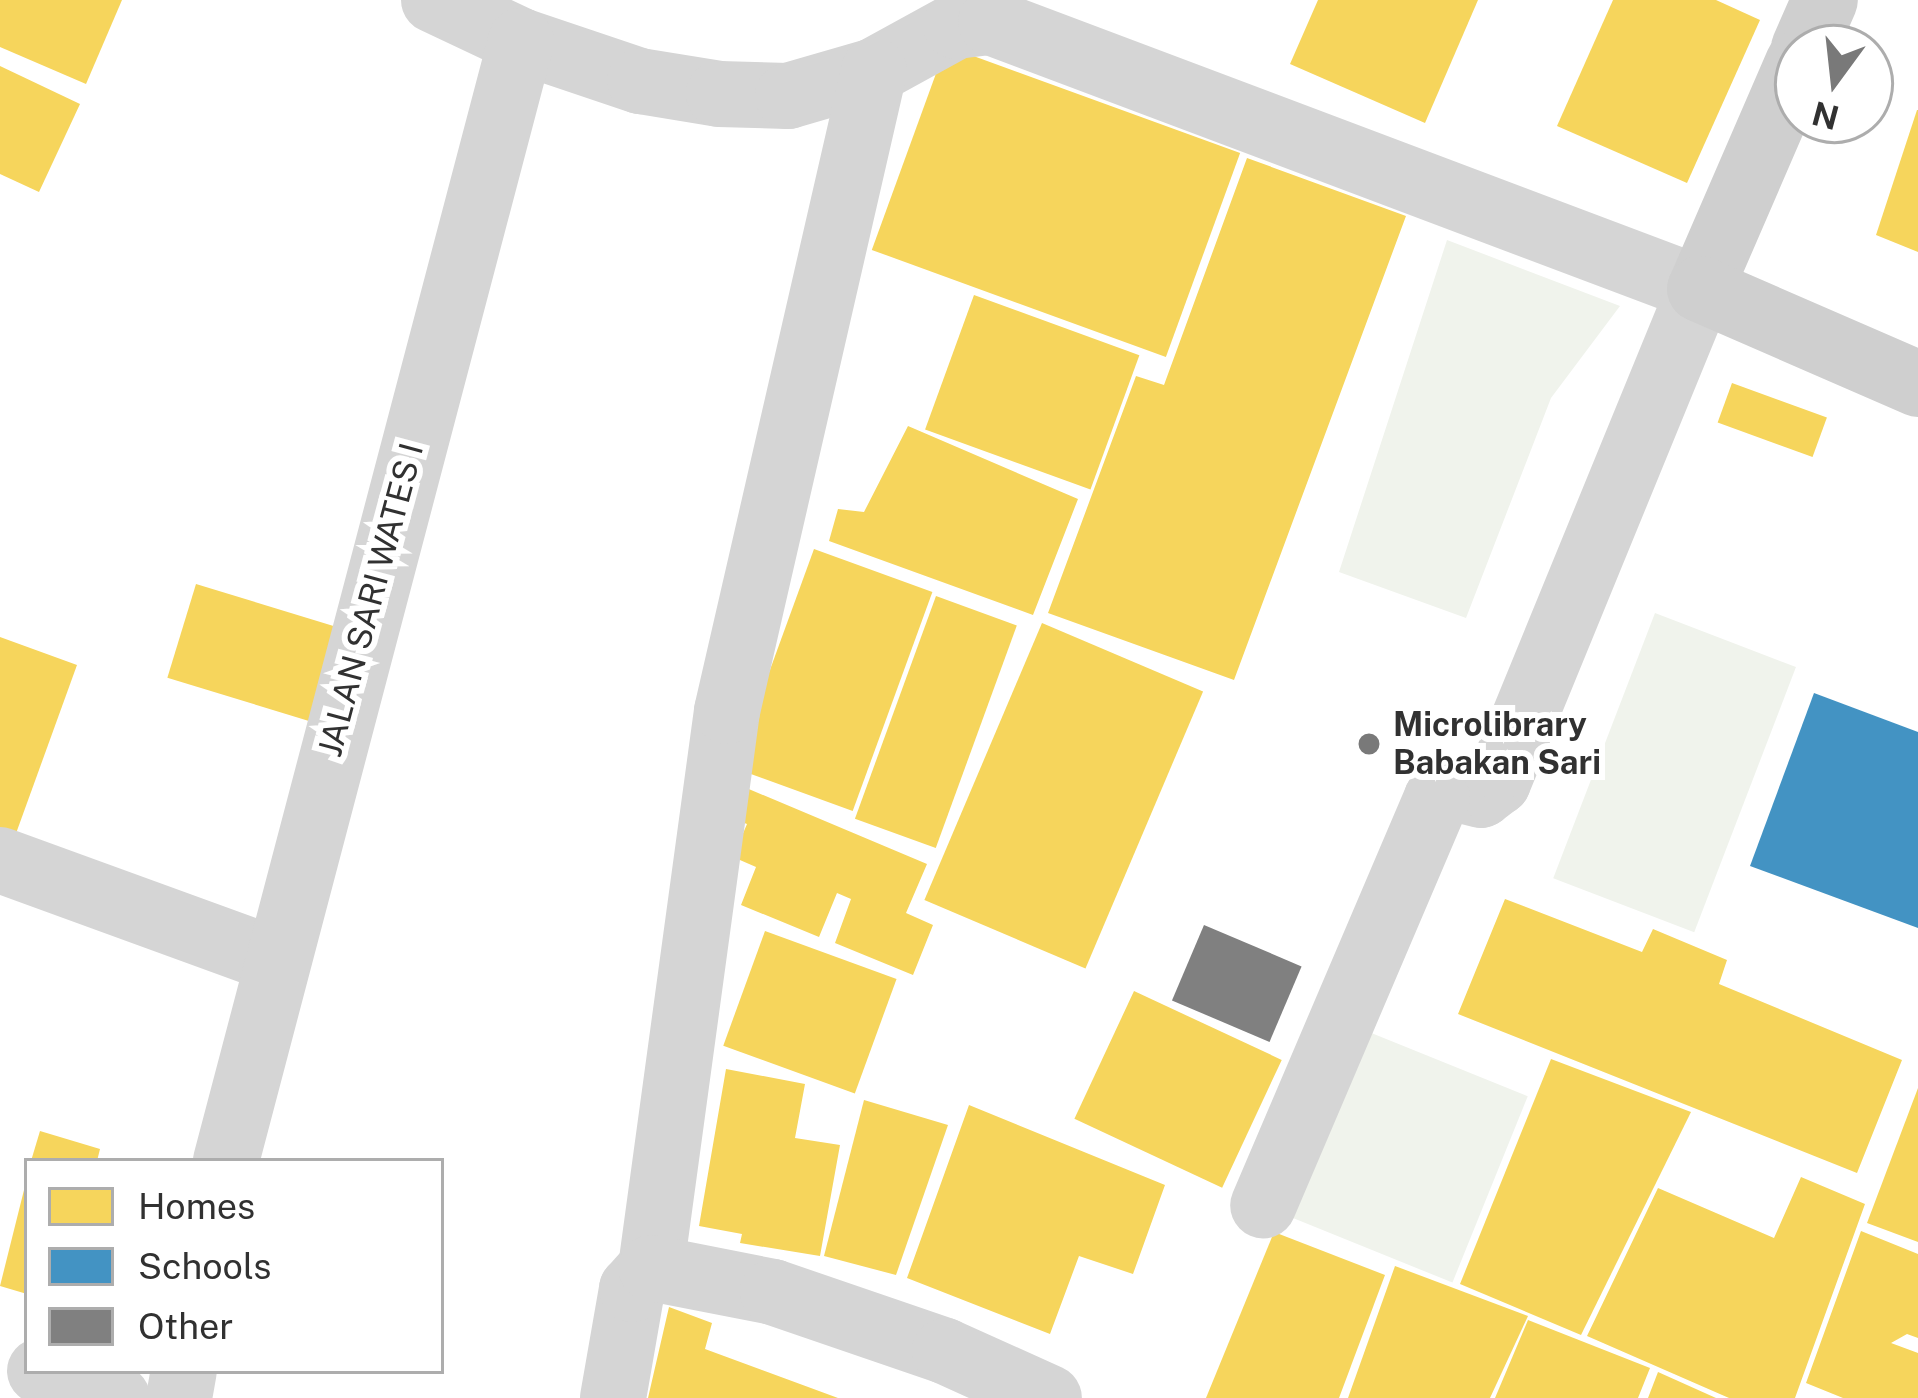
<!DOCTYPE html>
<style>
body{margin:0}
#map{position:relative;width:1918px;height:1398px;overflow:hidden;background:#fff;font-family:"Public Sans",sans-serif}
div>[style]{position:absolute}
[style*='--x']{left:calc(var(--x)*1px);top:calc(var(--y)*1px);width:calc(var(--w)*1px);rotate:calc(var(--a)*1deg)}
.green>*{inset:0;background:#f0f3ec;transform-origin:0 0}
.homes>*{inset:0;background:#f6d55c;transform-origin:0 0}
.schools>*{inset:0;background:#4393c3}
.building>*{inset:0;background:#808080;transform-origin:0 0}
.street>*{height:66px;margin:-33px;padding:0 33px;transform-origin:33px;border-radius:33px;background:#d5d5d5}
.secondary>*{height:66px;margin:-33px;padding:0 33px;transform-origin:33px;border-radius:33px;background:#cfcfcf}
.dots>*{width:33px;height:33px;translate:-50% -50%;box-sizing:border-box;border:6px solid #fff;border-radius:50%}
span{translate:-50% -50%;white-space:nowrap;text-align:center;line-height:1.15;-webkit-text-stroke:12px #fff;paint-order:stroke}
.street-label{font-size:33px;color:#313131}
.poi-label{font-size:33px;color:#313131;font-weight:700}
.left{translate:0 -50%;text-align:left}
.legend{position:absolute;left:24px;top:1158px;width:420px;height:216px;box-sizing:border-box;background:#fff;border:3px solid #adadad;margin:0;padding:15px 21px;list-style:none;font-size:36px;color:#313131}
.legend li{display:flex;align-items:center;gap:24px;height:60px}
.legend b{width:60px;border:3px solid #adadad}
.north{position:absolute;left:1774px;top:24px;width:120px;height:120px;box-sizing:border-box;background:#fff;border:3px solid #adadad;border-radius:50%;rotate:195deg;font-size:33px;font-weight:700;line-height:48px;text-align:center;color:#313131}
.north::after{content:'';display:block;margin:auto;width:42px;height:54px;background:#797979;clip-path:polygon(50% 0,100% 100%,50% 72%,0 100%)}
</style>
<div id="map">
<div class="green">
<i style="clip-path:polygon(1447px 240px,1620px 306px,1551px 398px,1466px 618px,1339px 572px)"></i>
<i style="left:1655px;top:613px;width:151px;height:284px;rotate:21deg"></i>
<i style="left:1359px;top:1028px;width:182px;height:201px;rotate:22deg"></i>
</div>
<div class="homes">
<i style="clip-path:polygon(0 0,122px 0,86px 84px,0 47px)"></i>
<i style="clip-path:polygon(1318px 0,1478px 0,1425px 123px,1290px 64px)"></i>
<i style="clip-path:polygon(1613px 0,1716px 0,1760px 20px,1687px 183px,1557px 126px)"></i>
<i style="left:946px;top:46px;width:313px;height:217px;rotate:20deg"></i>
<i style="clip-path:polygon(0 66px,80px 104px,39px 192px,0 174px)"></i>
<i style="clip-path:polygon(1917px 110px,1918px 110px,1918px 252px,1876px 235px)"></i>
<i style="clip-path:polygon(1247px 158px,1406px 216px,1234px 680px,1048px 613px,1136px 376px,1164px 385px)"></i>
<i style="left:974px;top:295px;width:176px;height:143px;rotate:20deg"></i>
<i style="left:1732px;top:383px;width:101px;height:42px;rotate:20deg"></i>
<i style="clip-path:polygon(908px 426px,1078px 499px,1033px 615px,829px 541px,838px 509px,864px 512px)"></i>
<i style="left:814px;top:549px;width:126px;height:233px;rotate:20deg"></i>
<i style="left:196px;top:584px;width:154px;height:98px;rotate:17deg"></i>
<i style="left:936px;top:596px;width:86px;height:237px;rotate:20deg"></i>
<i style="left:1042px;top:623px;width:175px;height:301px;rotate:23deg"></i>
<i style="clip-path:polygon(0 637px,77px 665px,10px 850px,0 846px)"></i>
<i style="clip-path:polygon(744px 787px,927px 864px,906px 913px,933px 925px,913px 975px,835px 943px,851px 899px,837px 893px,819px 937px,741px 905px,756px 867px,733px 857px,747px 824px,731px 818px)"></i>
<i style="clip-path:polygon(1505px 899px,1642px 952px,1653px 929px,1727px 960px,1719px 984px,1902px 1060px,1857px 1173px,1458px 1014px)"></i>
<i style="left:765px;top:931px;width:140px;height:122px;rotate:20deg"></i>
<i style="left:1134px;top:991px;width:163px;height:141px;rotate:25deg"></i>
<i style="clip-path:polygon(1551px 1059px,1691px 1112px,1581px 1335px,1460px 1284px)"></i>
<i style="clip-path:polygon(726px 1069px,805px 1084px,795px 1138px,840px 1145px,820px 1256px,740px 1243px,742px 1234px,699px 1226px)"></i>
<i style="clip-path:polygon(1918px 1088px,1918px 1242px,1867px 1223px)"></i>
<i style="clip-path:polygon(864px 1100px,948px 1125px,896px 1275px,824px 1256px)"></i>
<i style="clip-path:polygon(969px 1105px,1165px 1185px,1133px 1274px,1079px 1256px,1050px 1334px,907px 1278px)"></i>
<i style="clip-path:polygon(40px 1131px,100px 1149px,97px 1161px,31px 1161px)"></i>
<i style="clip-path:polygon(1801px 1177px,1865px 1204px,1795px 1398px,1729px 1398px,1587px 1336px,1658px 1188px,1774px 1238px)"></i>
<i style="clip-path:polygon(27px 1178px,27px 1294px,0 1286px)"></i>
<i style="clip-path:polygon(1861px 1231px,1918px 1254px,1918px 1338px,1907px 1334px,1891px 1343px,1918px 1353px,1918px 1398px,1843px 1398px,1806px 1383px)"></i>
<i style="clip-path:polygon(1274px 1232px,1385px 1275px,1339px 1398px,1206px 1398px)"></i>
<i style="clip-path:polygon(1395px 1266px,1528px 1316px,1490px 1398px,1348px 1398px)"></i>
<i style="clip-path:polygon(669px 1307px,712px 1323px,705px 1349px,838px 1398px,648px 1398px)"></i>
<i style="clip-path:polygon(1528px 1320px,1650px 1368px,1638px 1398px,1495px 1398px)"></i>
<i style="clip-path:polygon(1658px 1372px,1716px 1398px,1648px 1398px)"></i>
</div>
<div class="schools">
<i style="clip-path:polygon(1814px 693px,1918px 732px,1918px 928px,1750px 866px)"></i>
</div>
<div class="building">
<i style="left:1204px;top:925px;width:106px;height:82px;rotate:23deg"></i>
</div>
<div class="street">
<i style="--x:434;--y:0;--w:96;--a:25.2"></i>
<i style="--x:521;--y:41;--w:126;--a:18.6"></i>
<i style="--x:640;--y:81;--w:80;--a:9.3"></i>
<i style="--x:719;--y:94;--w:69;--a:1.7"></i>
<i style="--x:788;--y:96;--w:90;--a:-16.2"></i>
<i style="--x:874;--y:71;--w:94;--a:-28.8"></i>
<i style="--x:956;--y:26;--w:35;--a:-7"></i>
<i style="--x:991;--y:22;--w:758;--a:20.64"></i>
<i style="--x:1700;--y:289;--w:533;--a:112.28"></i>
<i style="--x:1498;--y:782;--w:21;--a:143"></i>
<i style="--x:1481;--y:795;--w:29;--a:-166"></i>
<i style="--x:1453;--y:788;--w:19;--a:148"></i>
<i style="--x:1437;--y:798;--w:443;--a:113.1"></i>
<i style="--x:0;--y:860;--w:293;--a:20"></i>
<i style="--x:226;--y:1161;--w:1158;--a:-75.24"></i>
<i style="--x:651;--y:1268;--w:562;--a:-82.23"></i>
<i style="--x:727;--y:711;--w:657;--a:-77.06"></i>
<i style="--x:40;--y:1371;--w:82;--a:19.3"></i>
<i style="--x:179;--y:1398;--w:27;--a:-80"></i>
<i style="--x:613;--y:1398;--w:111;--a:-80.1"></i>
<i style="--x:632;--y:1289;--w:28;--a:-48"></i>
<i style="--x:651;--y:1268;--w:124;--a:11.1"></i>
<i style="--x:773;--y:1292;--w:182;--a:18.9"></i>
<i style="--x:945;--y:1351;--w:114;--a:24.3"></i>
</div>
<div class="secondary">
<i style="--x:1804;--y:48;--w:52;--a:-66.4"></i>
<i style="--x:1798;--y:63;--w:246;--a:113.4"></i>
<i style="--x:1700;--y:289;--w:238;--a:23.5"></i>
</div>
<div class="dots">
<i style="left:1369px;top:744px;background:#797979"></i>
</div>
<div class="street-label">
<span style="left:371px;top:600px;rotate:-75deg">JALAN SARI WATES I</span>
</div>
<div class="poi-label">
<span class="left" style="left:1393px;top:744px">Microlibrary<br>Babakan Sari</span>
</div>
<ul class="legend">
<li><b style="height:33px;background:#f6d55c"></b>Homes</li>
<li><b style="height:33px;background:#4393c3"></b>Schools</li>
<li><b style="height:33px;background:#808080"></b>Other</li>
</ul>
<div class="north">N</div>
</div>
